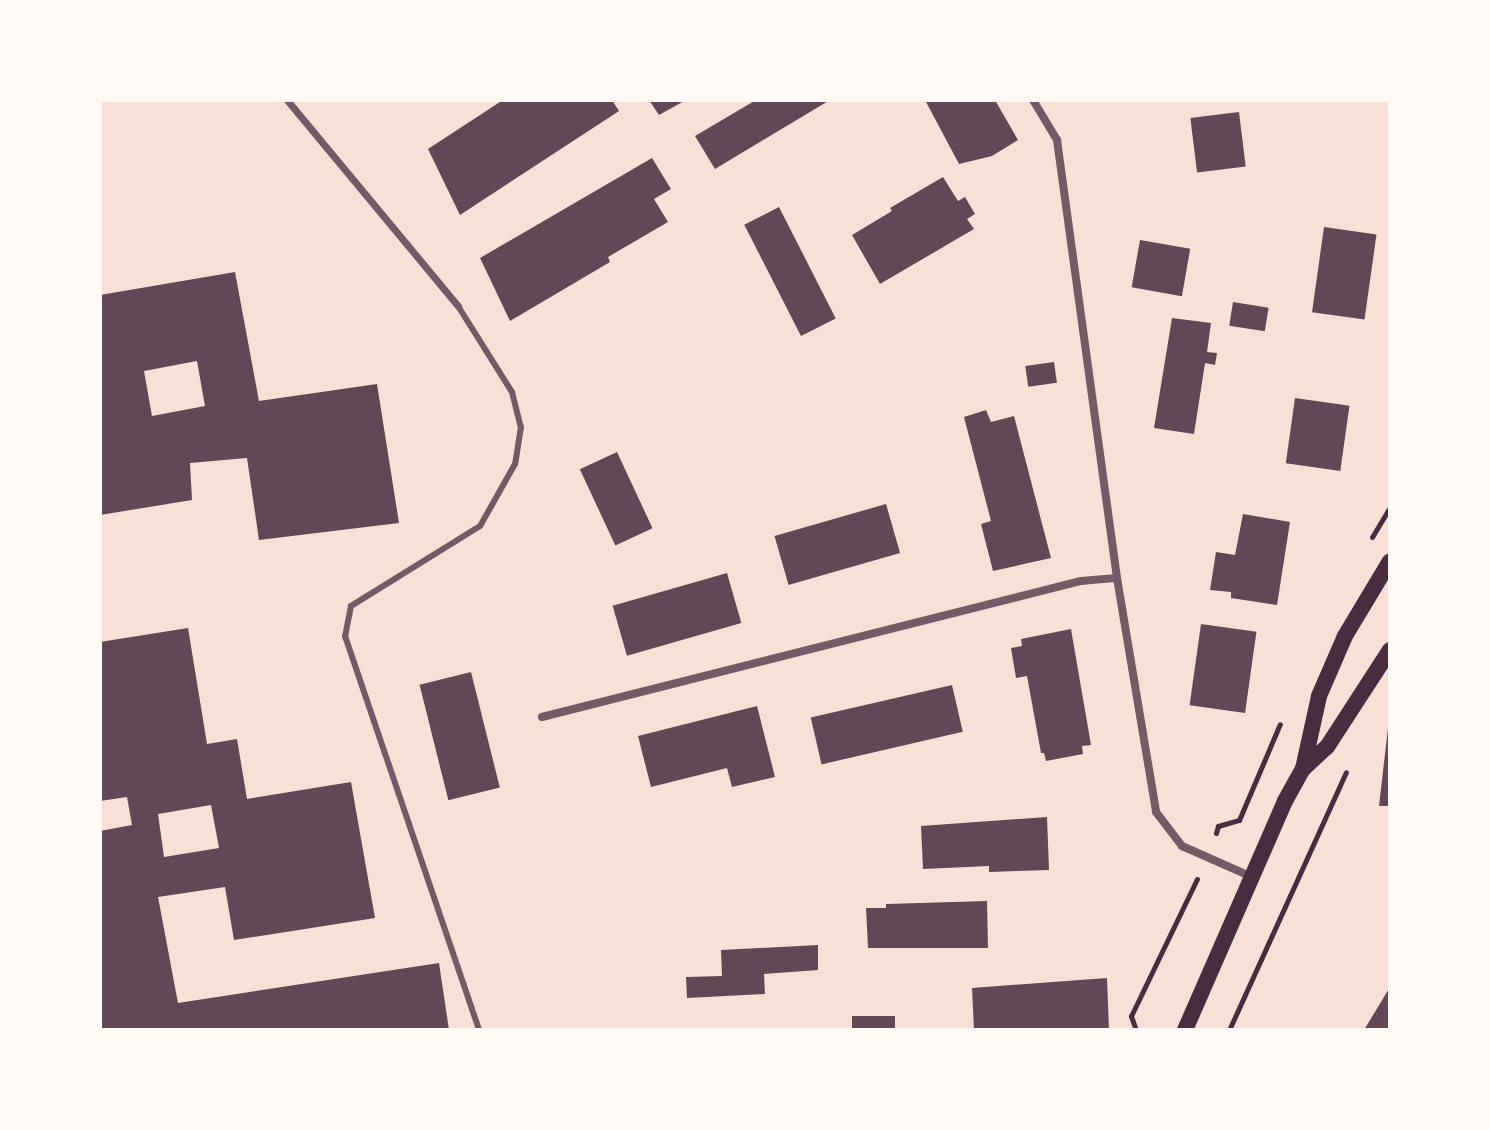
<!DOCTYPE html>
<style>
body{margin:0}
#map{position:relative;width:1490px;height:1130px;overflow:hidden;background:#f7e1d7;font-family:"Exo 2",sans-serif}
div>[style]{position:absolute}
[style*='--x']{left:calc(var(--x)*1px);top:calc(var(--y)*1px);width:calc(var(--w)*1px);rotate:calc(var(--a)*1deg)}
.building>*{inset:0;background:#644757;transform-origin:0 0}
.path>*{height:5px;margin:-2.5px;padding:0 2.5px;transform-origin:2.5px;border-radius:2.5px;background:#4a2c40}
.service>*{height:6px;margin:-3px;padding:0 3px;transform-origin:3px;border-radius:3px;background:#755966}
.pedestrian>*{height:7px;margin:-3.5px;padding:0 3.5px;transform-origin:3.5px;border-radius:3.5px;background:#755966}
.minor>*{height:8px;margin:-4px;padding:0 4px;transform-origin:4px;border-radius:4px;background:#755966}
.secondary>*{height:16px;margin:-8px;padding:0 8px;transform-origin:8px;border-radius:8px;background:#4a2c40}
span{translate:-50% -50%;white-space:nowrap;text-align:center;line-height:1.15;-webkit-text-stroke:6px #fffaf5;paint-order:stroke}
.frame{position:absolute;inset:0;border:102px solid #fffaf5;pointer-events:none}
</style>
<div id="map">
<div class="building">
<i style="clip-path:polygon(503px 100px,612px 100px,619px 111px,460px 215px,428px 149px)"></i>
<i style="clip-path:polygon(649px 100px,686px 100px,659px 115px)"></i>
<i style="clip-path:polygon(756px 100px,830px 100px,715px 169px,695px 136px)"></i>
<i style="clip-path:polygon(925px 100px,995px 100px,1018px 140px,992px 156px,959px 164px)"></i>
<i style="left:1239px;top:112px;width:55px;height:49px;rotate:83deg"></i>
<i style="clip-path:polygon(652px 158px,671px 189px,654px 199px,668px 222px,608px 257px,610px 262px,510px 321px,480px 258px)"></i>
<i style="clip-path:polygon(943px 177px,958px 201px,965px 197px,975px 214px,967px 219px,974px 229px,880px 284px,852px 235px,892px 211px,890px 208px)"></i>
<i style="left:779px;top:207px;width:125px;height:39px;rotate:63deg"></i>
<i style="left:1324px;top:227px;width:53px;height:86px;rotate:8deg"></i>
<i style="left:1140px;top:240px;width:51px;height:48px;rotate:10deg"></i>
<i style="clip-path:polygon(evenodd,235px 272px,259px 401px,377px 384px,399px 523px,259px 540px,247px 458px,190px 463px,192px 500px,100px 515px,100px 295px,235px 272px,197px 361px,205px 406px,152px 416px,144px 371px,197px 361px)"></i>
<i style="left:1233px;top:302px;width:36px;height:24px;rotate:9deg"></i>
<i style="clip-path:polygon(1172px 318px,1211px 323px,1207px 352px,1217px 353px,1215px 365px,1205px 363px,1194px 434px,1154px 428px)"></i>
<i style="left:1054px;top:362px;width:21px;height:29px;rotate:82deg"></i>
<i style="left:1295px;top:398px;width:55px;height:66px;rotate:8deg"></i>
<i style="clip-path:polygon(986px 410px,991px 422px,1014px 416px,1051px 558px,993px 571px,981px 524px,991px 521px,964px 417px)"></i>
<i style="left:617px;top:452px;width:84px;height:41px;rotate:65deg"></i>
<i style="left:886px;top:504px;width:51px;height:116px;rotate:74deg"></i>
<i style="clip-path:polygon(1243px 514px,1290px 522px,1277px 605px,1231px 598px,1231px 592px,1210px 590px,1216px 552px,1235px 555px)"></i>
<i style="left:727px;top:573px;width:52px;height:119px;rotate:74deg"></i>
<i style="left:1201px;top:624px;width:56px;height:82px;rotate:8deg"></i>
<i style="clip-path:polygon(evenodd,188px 628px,207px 744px,237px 739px,247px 799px,351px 782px,375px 918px,234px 940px,225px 887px,158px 897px,178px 1003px,439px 963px,449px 1030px,100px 1030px,100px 831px,132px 825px,127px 797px,100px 801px,100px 642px,188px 628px,211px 805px,219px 848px,164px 857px,158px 814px,211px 805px)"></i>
<i style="clip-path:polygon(1071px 629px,1091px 745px,1082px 746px,1083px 754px,1046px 761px,1044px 753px,1041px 753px,1027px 676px,1016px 678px,1011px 648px,1022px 646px,1021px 639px)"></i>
<i style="left:471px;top:672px;width:119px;height:53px;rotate:76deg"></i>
<i style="left:952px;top:685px;width:48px;height:145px;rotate:77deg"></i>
<i style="clip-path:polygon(757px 706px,775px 777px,732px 787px,727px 768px,651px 787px,638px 736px)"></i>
<i style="clip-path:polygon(1388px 728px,1390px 728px,1390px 806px,1379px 806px)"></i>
<i style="clip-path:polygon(1047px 817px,1049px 870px,989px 872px,989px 866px,923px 869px,921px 826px)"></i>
<i style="clip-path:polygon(987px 901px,988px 948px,868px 948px,866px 908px,886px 908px,886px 904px)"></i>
<i style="clip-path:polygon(818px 945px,818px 970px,764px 974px,765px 994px,687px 998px,686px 977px,722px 976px,721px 950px)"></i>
<i style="clip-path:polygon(1107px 978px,1109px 1030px,974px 1030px,972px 988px)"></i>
<i style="clip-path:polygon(1390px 987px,1390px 1030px,1364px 1030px)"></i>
<i style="left:852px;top:1016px;width:43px;height:14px"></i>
</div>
<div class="path">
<i style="--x:1372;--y:537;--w:35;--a:-59"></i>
<i style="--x:1216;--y:833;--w:7;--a:-74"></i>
<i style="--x:1218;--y:826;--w:22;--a:-16"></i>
<i style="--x:1239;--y:820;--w:104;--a:-66.9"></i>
<i style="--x:1136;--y:1030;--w:15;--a:-110"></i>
<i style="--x:1131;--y:1016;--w:152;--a:-64.3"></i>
<i style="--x:1229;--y:1030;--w:283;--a:-65.6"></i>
</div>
<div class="service">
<i style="--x:458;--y:306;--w:102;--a:57.9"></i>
<i style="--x:512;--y:392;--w:36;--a:76"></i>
<i style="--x:521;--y:427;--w:37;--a:99"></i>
<i style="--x:515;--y:464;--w:71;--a:119.4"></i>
<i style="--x:480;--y:526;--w:152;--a:148.2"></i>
<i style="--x:351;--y:606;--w:31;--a:101"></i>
<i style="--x:345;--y:636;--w:416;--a:71.2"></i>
</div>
<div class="pedestrian">
<i style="--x:287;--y:100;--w:268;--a:50.3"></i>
</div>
<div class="minor">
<i style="--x:1033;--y:100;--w:47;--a:59"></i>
<i style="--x:1057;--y:140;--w:442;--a:82.2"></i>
<i style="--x:1117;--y:578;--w:237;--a:80.5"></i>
<i style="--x:1156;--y:812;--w:43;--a:52.6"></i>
<i style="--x:1182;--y:846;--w:77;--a:23.9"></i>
<i style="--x:542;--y:717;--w:556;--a:-14.16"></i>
<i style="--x:1081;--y:581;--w:36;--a:-5"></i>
</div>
<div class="secondary">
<i style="--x:1303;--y:769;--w:33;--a:-43"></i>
<i style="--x:1327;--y:747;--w:116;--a:-57"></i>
<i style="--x:1185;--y:1030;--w:250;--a:-66.4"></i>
<i style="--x:1285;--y:801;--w:37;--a:-61"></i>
<i style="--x:1303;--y:769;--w:75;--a:-77.6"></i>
<i style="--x:1319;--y:696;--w:65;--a:-66.6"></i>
<i style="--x:1345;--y:636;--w:87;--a:-59"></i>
</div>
<div class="frame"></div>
</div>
